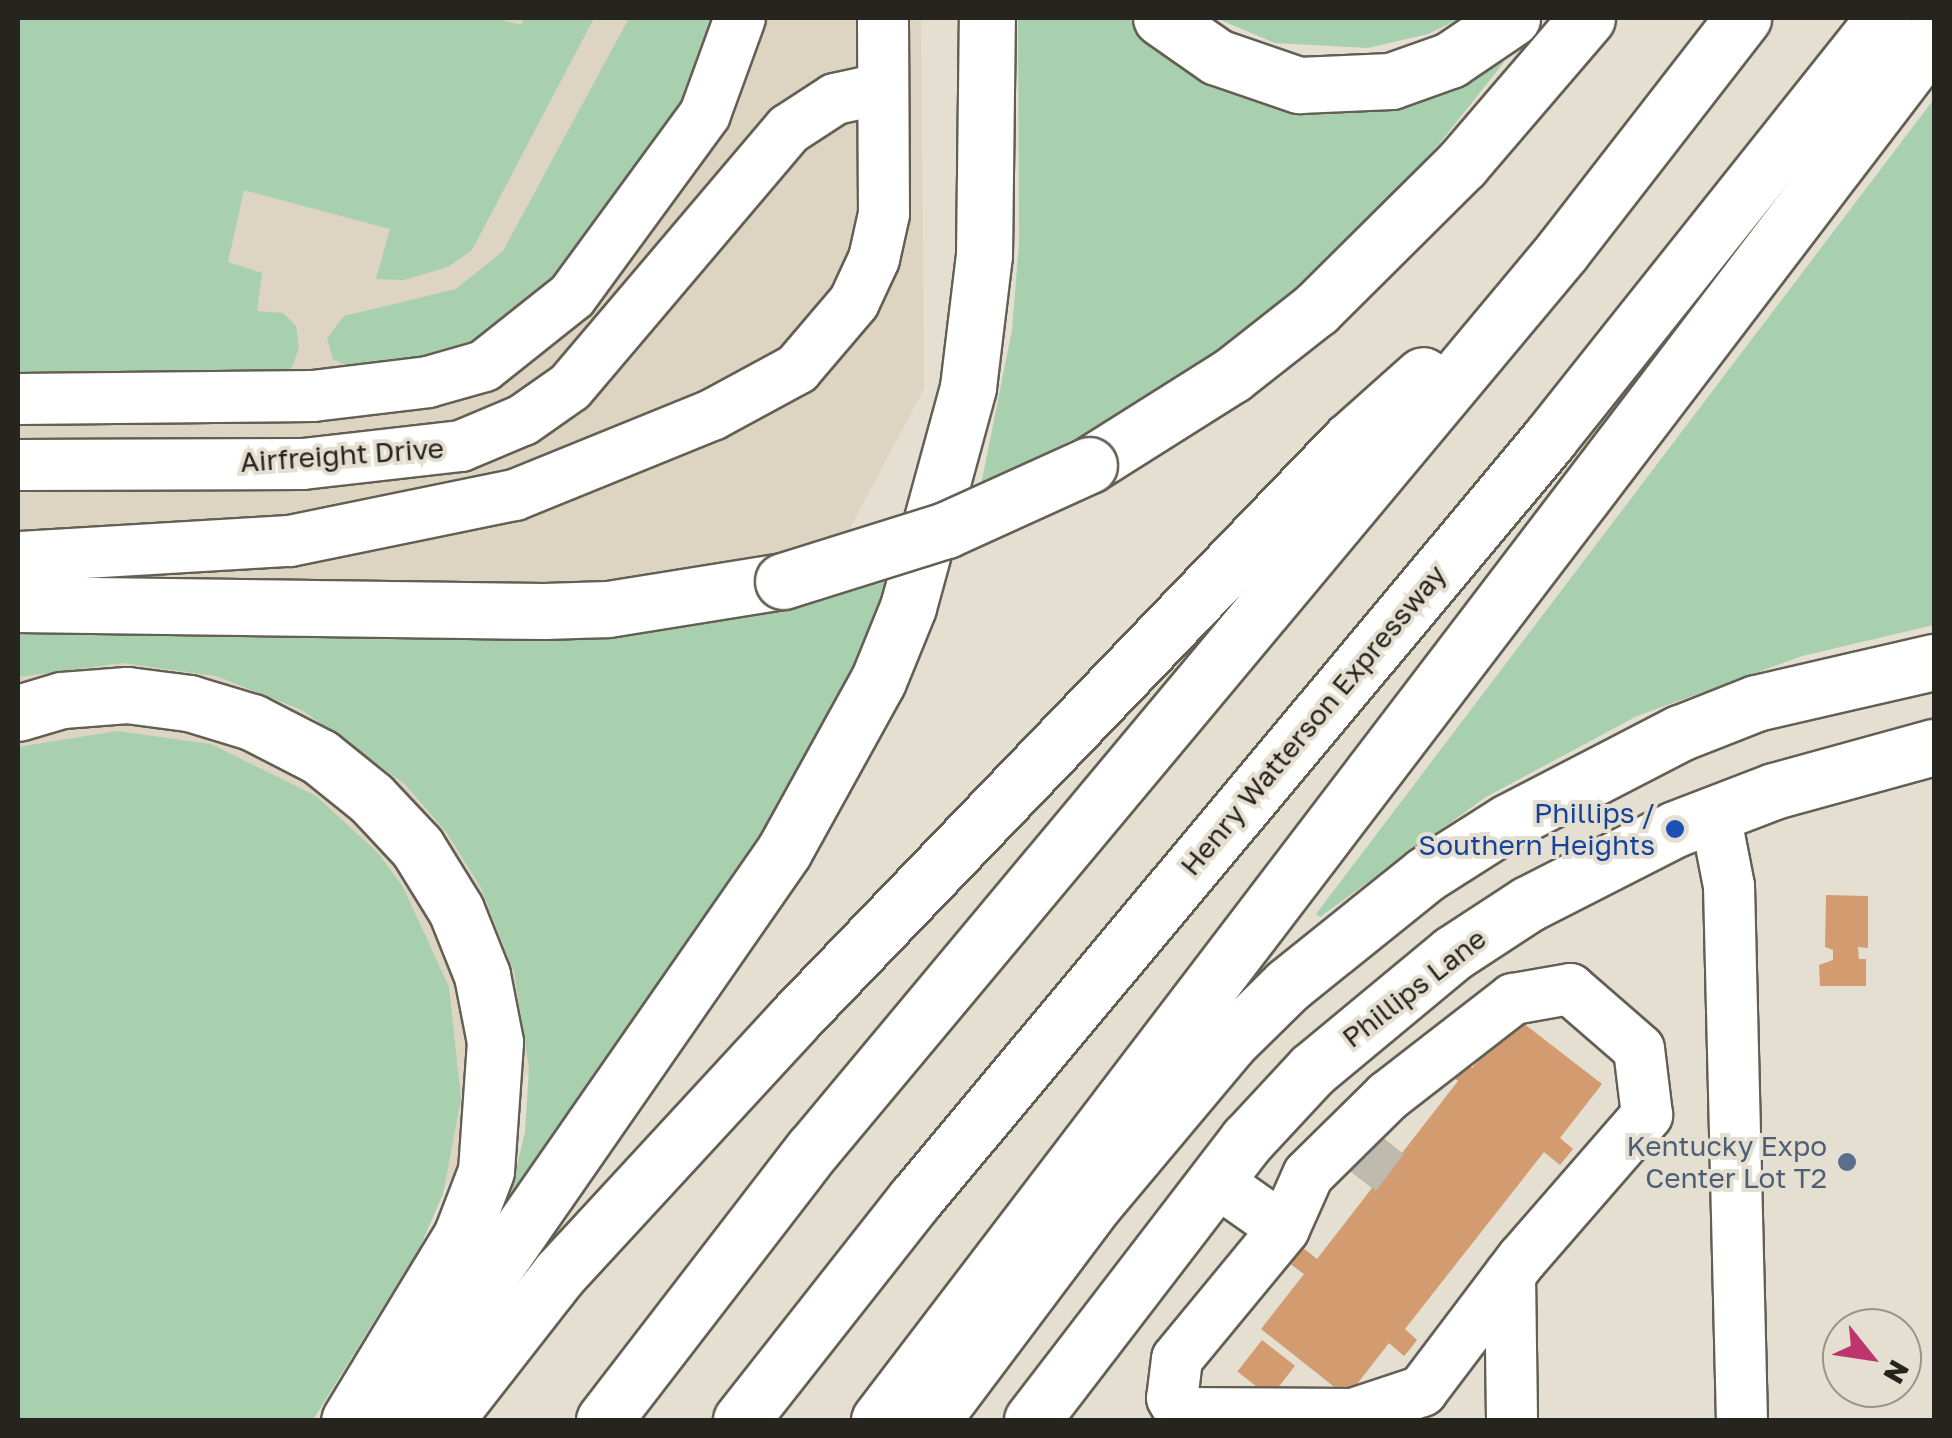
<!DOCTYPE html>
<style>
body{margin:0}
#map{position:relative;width:1952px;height:1438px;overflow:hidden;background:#e5dfd2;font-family:"Golos Text",sans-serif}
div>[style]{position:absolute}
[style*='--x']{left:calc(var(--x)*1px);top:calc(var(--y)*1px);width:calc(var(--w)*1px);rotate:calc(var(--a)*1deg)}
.built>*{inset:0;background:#ddd4c1}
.green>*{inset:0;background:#a8cfae}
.building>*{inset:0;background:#d39b70;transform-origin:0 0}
.minor-tunnel>*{height:50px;margin-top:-25px;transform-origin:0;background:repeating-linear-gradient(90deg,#bfbaae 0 50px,transparent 0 75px)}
.roads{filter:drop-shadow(2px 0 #645f54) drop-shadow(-2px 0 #645f54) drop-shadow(0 2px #645f54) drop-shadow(0 -2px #645f54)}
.minor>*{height:50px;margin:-25px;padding:0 25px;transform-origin:25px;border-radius:25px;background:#fff}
.major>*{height:55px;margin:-27.5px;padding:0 27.5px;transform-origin:27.5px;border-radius:27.5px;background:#fff}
.highway>*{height:55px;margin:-27.5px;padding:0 27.5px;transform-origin:27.5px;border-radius:27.5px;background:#fff}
.bridges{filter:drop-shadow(2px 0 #645f54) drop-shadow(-2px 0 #645f54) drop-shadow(0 2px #645f54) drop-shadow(0 -2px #645f54)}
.highway-bridge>*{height:55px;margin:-27.5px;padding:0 27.5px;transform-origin:27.5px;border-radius:27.5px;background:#fff}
.dots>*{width:28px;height:28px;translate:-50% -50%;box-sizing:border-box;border:5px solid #e5dfd2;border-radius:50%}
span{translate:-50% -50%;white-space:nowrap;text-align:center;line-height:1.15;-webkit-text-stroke:8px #e5dfd2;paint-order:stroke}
.street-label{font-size:28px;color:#26241f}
.transit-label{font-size:28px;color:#164399}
.right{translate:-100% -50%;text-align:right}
.service-label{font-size:28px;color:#4e5e75}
.frame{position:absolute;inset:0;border:20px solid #26241f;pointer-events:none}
.north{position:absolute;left:1822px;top:1308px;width:100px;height:100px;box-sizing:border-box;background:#e5dfd2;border:2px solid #99948a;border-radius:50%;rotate:120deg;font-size:28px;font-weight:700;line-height:40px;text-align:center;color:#26241f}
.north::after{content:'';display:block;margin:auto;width:35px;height:45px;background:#be346d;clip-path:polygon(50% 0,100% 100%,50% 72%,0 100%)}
</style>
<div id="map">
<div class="built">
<i style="clip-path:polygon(18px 18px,921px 18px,924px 389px,742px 731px,574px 1009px,278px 1420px,18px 1420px)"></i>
</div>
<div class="green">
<i style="clip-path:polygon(18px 18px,494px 18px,521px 25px,524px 18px,594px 18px,472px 250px,448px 267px,404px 280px,376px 279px,390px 229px,244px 190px,228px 262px,262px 273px,257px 311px,283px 313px,296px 326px,299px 348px,292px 367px,281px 374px,18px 378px)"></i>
<i style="clip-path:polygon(629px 18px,717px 18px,679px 109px,558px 273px,505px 323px,452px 353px,355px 369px,333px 359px,327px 338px,344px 316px,456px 289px,503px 251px)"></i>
<i style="clip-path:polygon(1018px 18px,1129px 18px,1150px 36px,1456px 84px,1505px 61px,1435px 149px,1321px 270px,1224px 351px,1096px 428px,981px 485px,1012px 330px,1019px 243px)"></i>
<i style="clip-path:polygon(1216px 18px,1461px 18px,1428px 34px,1368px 48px,1275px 43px)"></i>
<i style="clip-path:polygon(1934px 99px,1934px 625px,1802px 656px,1637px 716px,1486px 797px,1320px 917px,1316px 914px)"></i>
<i style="clip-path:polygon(891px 577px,842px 699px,760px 840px,518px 1196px,511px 1190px,525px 1132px,529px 1067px,514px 972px,481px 888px,447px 833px,405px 784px,302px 710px,216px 676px,122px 663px,18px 677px,18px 627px,734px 612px)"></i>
<i style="clip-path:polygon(117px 731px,211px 744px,316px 796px,378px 853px,403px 887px,449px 987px,461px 1099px,443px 1194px,420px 1247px,313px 1420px,18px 1420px,18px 747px)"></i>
</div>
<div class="building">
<i style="clip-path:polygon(1826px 895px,1868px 896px,1868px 948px,1858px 947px,1859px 959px,1866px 959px,1866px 986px,1820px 986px,1819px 965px,1833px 960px,1833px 950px,1825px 947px)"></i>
<i style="clip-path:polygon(1514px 1016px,1602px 1084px,1560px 1138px,1573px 1149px,1560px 1165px,1544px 1152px,1405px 1329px,1417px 1340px,1411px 1348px,1404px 1356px,1389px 1343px,1347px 1397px,1261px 1329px,1304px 1274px,1289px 1263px,1302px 1247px,1317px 1259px,1372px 1188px,1339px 1162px,1368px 1126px,1402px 1153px,1458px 1081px,1445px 1071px,1457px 1056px,1472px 1068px)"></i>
<i style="left:1262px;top:1340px;width:42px;height:40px;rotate:38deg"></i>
</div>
<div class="minor-tunnel">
<i style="--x:1356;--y:1176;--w:46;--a:-52.9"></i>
</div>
<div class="roads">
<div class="minor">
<i style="--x:18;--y:399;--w:295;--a:-0.6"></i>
<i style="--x:313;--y:396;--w:116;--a:-6.9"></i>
<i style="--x:428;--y:382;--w:58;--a:-15.9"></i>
<i style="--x:484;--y:366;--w:112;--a:-38.5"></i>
<i style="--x:572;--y:296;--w:225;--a:-53.8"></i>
<i style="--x:705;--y:114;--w:102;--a:-70"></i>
<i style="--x:18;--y:465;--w:285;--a:-0.2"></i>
<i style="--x:303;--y:464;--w:159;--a:-6.5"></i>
<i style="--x:461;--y:446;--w:67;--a:-22.8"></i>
<i style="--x:523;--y:420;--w:57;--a:-35.1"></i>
<i style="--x:570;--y:387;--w:338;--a:-49.7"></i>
<i style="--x:789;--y:129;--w:55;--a:-33.1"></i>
<i style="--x:835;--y:99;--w:47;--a:-12.3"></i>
<i style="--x:18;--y:557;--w:272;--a:-3.4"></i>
<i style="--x:290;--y:541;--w:230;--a:-11.6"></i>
<i style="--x:515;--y:495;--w:213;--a:-22.1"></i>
<i style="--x:712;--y:415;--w:97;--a:-28.4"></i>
<i style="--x:797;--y:369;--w:88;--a:-49.6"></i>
<i style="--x:854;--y:302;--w:47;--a:-65.1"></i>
<i style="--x:874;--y:259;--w:46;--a:-77.5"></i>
<i style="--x:884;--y:214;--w:196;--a:-90.3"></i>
<i style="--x:1715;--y:814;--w:73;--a:79"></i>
<i style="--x:1729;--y:886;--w:534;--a:88.61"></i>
<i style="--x:1216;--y:1181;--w:83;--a:35.2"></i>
<i style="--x:1284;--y:1229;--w:168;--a:129.5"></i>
<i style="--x:1177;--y:1359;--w:39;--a:97"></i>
<i style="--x:1172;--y:1398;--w:17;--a:59"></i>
<i style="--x:1181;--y:1413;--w:172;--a:0.3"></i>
<i style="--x:1353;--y:1414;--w:73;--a:-18.4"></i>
<i style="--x:1422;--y:1391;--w:166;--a:-52.9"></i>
<i style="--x:1522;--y:1259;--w:191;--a:-49"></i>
<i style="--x:1647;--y:1115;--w:66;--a:-96.9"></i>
<i style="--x:1639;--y:1049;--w:91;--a:-139"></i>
<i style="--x:1570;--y:989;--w:58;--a:170"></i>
<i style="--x:1513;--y:999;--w:158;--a:142.2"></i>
<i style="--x:1388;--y:1096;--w:112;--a:135.4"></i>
<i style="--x:1308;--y:1175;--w:59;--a:114"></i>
<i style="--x:1510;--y:1275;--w:145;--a:89.2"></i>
</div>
<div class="major">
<i style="--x:1032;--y:1420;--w:353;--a:-52.5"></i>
<i style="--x:1247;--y:1140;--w:96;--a:-47.1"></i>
<i style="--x:1312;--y:1070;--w:183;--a:-39.7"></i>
<i style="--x:1453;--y:953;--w:90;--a:-33.2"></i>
<i style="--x:1528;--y:904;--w:165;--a:-27"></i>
<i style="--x:1675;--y:829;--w:106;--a:-21"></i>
<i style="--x:1774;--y:791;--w:166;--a:-15.4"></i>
</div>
<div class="highway">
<i style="--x:1161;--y:18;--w:68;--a:34.9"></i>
<i style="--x:1217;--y:57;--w:87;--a:18.9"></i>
<i style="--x:1299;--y:85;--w:92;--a:-2.5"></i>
<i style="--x:1391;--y:81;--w:63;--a:-19.6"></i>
<i style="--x:1450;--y:60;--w:75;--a:-34.1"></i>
<i style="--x:1089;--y:465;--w:169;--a:-32.2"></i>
<i style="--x:1232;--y:375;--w:107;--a:-38.2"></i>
<i style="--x:1316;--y:309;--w:206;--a:-44.8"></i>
<i style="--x:1462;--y:164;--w:192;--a:-49.4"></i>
<i style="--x:18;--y:604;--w:526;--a:0.76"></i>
<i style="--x:544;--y:611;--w:64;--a:-1.8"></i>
<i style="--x:608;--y:609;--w:177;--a:-9.1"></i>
<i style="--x:18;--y:713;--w:46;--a:-16.5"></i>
<i style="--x:62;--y:700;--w:65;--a:-4.4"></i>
<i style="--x:127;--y:695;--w:63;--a:7.4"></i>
<i style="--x:189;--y:703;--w:66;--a:16.8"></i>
<i style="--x:252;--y:722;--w:76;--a:27.2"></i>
<i style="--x:320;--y:757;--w:65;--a:38.8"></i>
<i style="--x:371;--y:798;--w:67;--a:46.8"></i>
<i style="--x:417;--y:847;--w:74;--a:58.2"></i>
<i style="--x:456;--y:910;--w:70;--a:68.2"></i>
<i style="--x:482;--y:975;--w:68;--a:79"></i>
<i style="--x:495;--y:1042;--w:129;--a:94"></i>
<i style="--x:486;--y:1171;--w:70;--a:111"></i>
<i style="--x:461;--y:1236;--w:215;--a:121.3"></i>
<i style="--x:389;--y:1420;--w:693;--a:-55.23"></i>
<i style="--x:784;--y:851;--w:194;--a:-61.1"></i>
<i style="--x:878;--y:681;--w:80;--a:-67.9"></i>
<i style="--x:908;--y:607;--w:228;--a:-74.7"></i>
<i style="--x:968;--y:387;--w:133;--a:-83.1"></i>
<i style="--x:984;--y:255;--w:237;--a:-89.3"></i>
<i style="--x:445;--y:1420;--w:185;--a:-52"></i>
<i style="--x:559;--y:1274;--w:348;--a:-47.3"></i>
<i style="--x:795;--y:1018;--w:800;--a:-46.17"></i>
<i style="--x:1349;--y:441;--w:99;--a:-41.7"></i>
<i style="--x:604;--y:1420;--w:342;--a:-52.4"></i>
<i style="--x:813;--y:1149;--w:1171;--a:-50.16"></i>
<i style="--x:1563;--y:250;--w:294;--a:-52.2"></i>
<i style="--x:741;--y:1420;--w:281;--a:-51.8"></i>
<i style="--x:915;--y:1199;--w:990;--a:-50.16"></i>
<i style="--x:1549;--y:439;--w:538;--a:-51.49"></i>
<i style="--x:879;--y:1420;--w:1740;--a:-52.68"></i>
<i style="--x:932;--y:1420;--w:271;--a:-53.1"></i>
<i style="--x:1095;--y:1203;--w:210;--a:-50"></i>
<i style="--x:1230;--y:1042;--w:81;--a:-44.5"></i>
<i style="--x:1288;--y:985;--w:177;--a:-38.8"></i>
<i style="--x:1426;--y:874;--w:97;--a:-32.4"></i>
<i style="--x:1508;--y:822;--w:194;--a:-27.4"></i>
<i style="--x:1680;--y:733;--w:82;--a:-21.5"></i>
<i style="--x:1756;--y:703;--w:183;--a:-13"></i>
</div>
</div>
<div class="bridges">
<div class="highway-bridge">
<i style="--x:783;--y:581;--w:171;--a:-17.4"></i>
<i style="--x:946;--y:530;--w:157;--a:-24.4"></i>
</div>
</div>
<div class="dots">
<i style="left:1675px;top:829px;background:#1a4fb4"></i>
<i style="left:1847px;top:1162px;background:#5c6f8a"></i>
</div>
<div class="street-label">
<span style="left:342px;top:455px;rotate:-4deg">Airfreight Drive</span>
<span style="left:1313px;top:720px;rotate:-50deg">Henry Watterson Expressway</span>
<span style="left:1414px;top:988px;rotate:-38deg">Phillips Lane</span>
</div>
<div class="transit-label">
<span class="right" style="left:1655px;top:829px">Phillips /<br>Southern Heights</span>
</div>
<div class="service-label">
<span class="right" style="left:1827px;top:1162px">Kentucky Expo<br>Center Lot T2</span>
</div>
<div class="frame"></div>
<div class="north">N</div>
</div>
